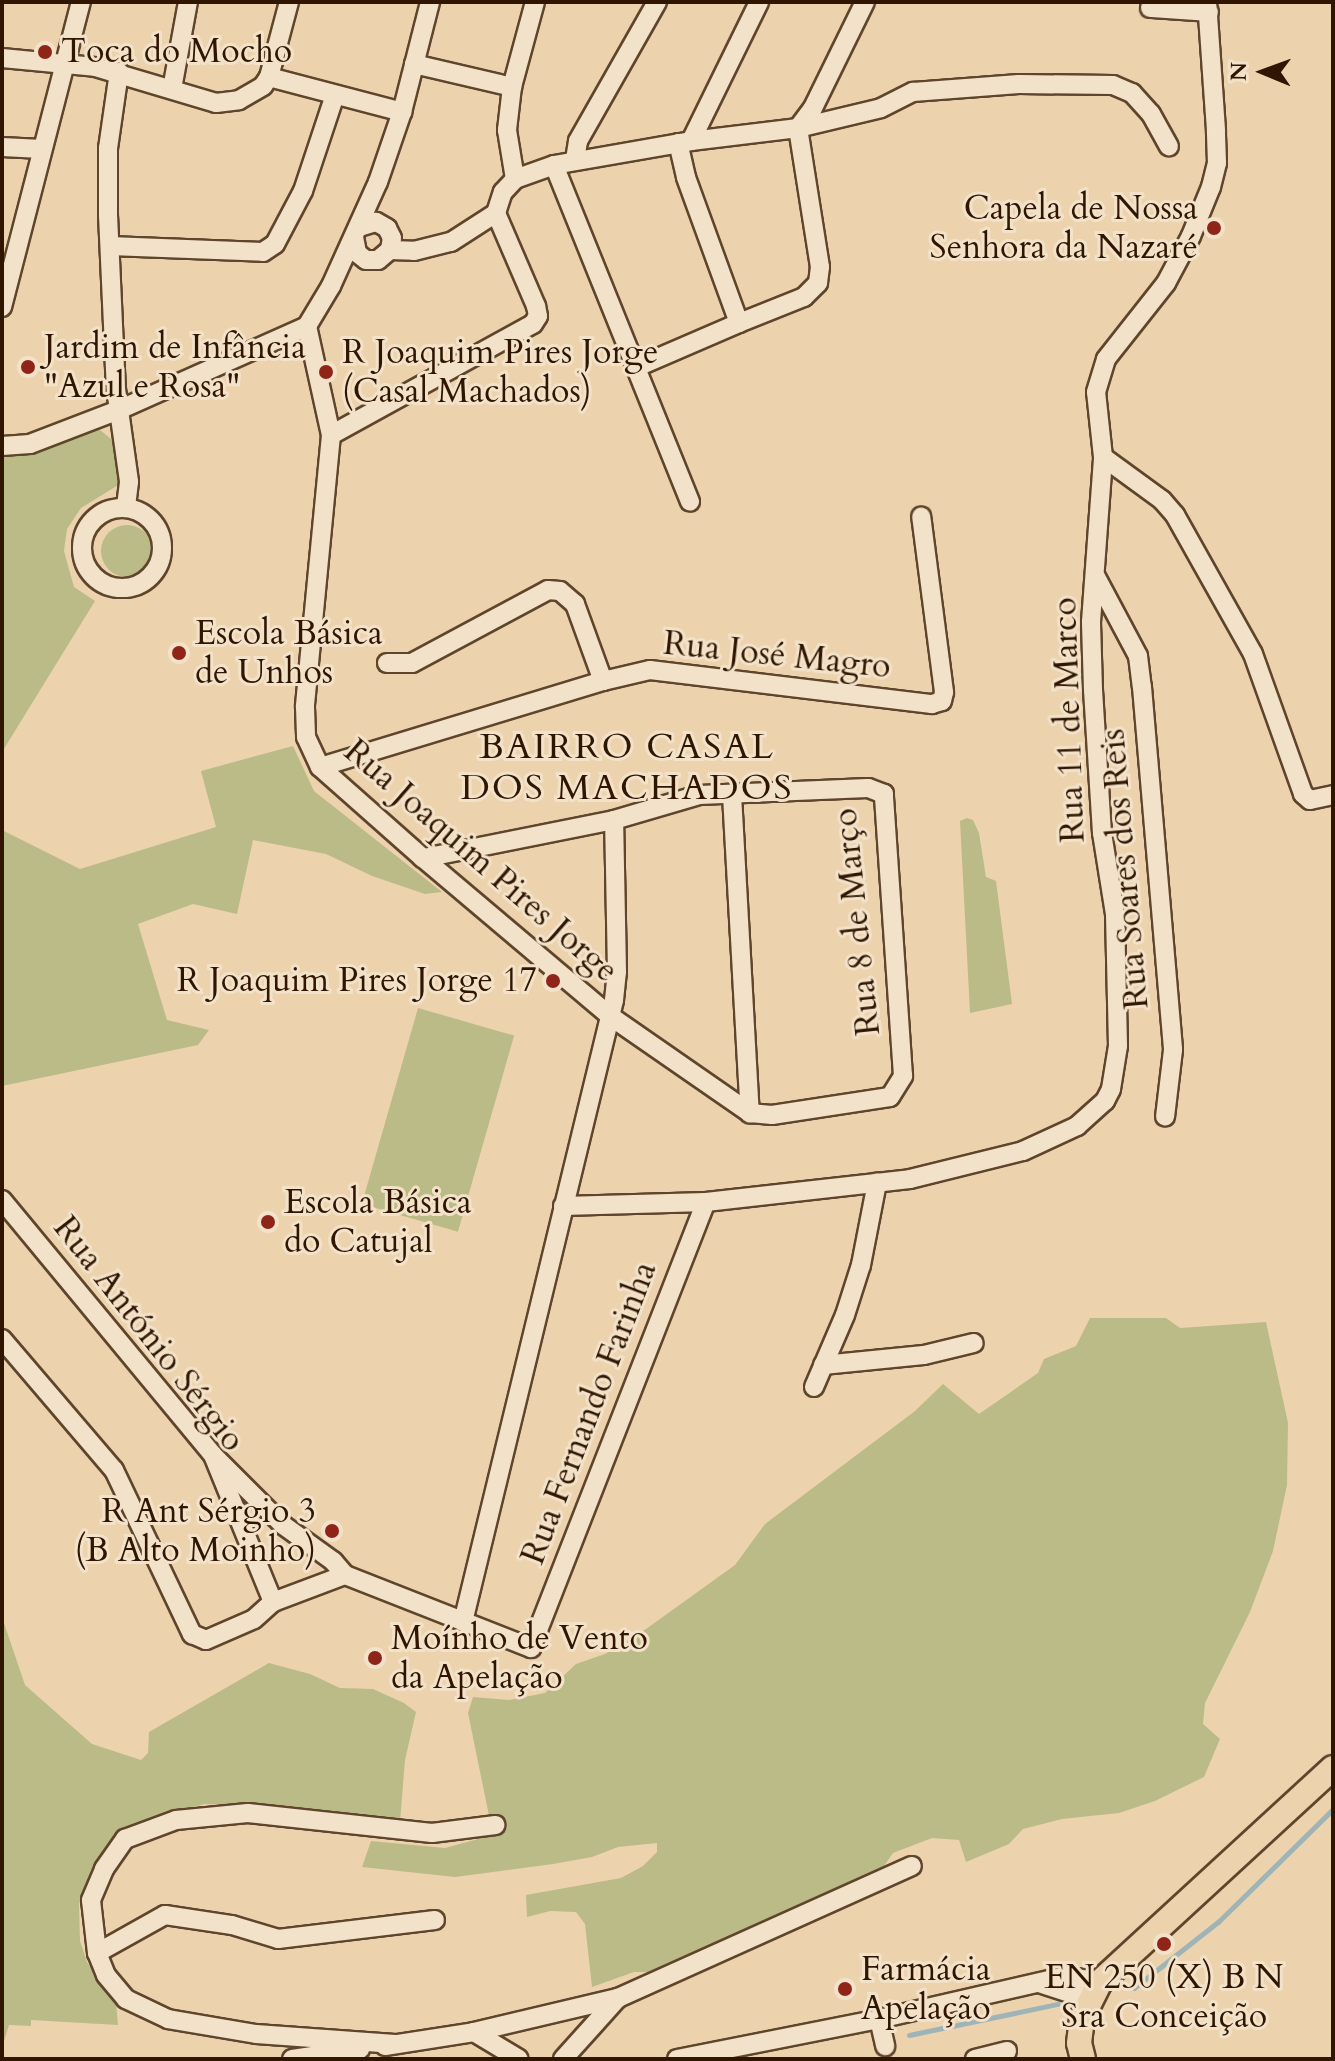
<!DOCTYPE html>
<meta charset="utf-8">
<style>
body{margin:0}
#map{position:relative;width:1335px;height:2061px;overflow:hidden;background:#ecd3ad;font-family:Cardo,serif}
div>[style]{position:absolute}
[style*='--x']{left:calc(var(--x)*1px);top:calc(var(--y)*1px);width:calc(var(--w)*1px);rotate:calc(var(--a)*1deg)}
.green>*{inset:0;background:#bbbb87;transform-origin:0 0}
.round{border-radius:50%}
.stream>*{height:5px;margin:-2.5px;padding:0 2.5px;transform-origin:2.5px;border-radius:2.5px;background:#9fb4b7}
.roads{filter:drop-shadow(2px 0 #5f452b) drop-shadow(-2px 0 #5f452b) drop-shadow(0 2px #5f452b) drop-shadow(0 -2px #5f452b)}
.minor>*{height:18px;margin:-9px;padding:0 9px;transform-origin:9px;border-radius:9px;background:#f3e2ca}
.minor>.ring{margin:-9px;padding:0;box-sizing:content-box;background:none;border:18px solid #f3e2ca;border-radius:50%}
.major>*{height:24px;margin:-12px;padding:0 12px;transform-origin:12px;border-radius:12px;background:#ecd3ad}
.dots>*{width:22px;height:22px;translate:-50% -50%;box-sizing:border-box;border:4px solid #f3e2ca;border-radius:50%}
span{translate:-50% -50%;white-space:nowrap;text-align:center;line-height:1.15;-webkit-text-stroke:6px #f3e2ca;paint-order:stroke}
.poi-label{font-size:34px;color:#301600}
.left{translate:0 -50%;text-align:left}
.right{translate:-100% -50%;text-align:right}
.street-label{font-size:34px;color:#301600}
.neighbourhood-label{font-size:36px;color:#301600;letter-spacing:2px}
.frame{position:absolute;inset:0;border:4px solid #301600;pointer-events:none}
.north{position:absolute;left:1223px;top:32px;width:80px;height:80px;-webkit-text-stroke:6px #f3e2ca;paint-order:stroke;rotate:271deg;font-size:22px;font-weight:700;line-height:32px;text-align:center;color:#301600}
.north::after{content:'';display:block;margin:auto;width:28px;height:36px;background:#301600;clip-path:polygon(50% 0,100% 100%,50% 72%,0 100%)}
</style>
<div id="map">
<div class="green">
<i style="clip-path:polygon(100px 430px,116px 443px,120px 484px,81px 508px,67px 529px,64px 551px,74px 587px,95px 601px,2px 752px,2px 456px,36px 454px,88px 431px)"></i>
<i class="round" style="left:101px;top:525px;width:52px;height:52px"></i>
<i style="clip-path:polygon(293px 746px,314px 791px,442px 892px,425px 894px,372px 876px,326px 854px,253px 840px,237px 914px,193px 904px,138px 924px,167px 1020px,209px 1030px,198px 1045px,2px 1086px,2px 830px,80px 869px,216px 827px,201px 771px)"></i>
<i style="clip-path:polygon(967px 818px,973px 820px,979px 833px,986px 877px,996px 881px,1012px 1004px,970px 1013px,960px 821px)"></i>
<i style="left:418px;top:1008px;width:100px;height:204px;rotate:16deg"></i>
<i style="clip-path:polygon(1090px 1318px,1166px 1318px,1180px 1328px,1266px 1322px,1288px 1423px,1287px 1485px,1273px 1551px,1250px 1612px,1205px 1703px,1203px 1724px,1220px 1739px,1204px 1777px,1155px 1801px,1119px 1813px,1062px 1819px,1023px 1829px,1009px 1844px,966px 1862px,959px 1840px,932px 1838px,893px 1853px,884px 1866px,648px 1972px,634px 1972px,592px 1987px,585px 1924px,576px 1912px,550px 1911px,527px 1917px,526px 1895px,621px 1878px,643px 1866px,657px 1852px,657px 1843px,618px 1847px,592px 1857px,553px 1864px,455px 1877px,362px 1867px,371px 1841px,445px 1848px,493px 1835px,468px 1713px,473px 1697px,509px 1700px,545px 1693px,576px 1664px,605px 1654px,646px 1629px,735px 1565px,765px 1524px,915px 1411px,943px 1384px,979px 1414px,1038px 1373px,1044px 1359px,1076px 1346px)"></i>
<i style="clip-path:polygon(2px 1617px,25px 1685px,92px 1744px,141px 1760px,148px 1753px,149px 1732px,269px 1663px,310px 1674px,340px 1688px,373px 1689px,404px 1703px,416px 1712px,405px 1760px,400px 1822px,246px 1805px,205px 1804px,163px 1814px,134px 1826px,119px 1835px,91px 1870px,79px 1904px,80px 1941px,87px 1962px,116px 2002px,118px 2025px,31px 2020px,31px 2026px,9px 2025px,2px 2048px)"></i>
</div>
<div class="stream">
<i style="--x:1134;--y:1988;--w:107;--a:-38.2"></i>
<i style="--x:1218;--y:1922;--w:161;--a:-44.5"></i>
<i style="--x:909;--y:2035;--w:152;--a:-11.8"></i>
</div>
<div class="roads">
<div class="minor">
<i style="--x:1150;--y:8;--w:59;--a:3.9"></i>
<i style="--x:2;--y:58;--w:93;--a:5.5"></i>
<i style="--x:95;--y:67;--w:126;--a:16.6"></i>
<i style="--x:216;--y:103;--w:23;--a:-7"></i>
<i style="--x:239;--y:100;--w:28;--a:-30"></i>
<i style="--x:263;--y:86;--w:11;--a:-56"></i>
<i style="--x:269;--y:77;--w:138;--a:14.7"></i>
<i style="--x:414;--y:64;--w:101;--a:13.2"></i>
<i style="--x:119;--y:72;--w:77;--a:98.2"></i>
<i style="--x:108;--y:148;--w:67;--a:90"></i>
<i style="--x:108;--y:215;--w:174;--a:87.4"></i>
<i style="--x:116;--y:389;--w:94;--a:82"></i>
<i style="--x:129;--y:482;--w:26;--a:97"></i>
<i style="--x:269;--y:77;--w:78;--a:-75.1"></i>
<i style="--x:172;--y:89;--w:88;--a:-79.6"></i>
<i style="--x:691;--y:141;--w:155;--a:-63.9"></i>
<i style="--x:2;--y:147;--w:40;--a:2.9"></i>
<i style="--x:575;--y:160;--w:19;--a:-81"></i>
<i style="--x:578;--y:141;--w:160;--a:-60.4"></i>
<i style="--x:554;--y:165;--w:363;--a:68"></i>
<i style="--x:515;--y:179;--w:50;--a:-99.3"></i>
<i style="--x:507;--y:130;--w:43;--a:-83.4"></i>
<i style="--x:512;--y:87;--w:88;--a:-74.9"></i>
<i style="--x:354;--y:237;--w:16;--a:79"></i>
<i style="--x:357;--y:253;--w:11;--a:38"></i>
<i style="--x:366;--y:260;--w:12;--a:0"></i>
<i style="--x:378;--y:260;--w:16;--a:-40"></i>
<i style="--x:390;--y:250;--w:12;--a:-81"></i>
<i style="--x:392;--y:238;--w:11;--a:-117"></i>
<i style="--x:387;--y:228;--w:13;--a:-151"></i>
<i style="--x:376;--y:222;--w:17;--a:163"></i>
<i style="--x:110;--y:246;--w:153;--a:2.2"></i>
<i style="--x:263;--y:252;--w:14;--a:-34"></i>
<i style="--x:275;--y:244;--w:60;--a:-62.2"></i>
<i style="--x:303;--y:191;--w:101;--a:-71.6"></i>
<i style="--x:390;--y:250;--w:24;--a:2"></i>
<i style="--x:414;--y:251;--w:38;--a:-14"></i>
<i style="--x:451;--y:242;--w:54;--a:-32.8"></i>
<i style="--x:496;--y:213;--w:22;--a:-72"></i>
<i style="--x:503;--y:192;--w:18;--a:-47"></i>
<i style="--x:515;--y:179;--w:41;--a:-19.7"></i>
<i style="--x:554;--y:165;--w:139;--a:-9.9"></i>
<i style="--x:691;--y:141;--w:108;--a:-6.9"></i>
<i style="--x:798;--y:128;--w:85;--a:-13.5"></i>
<i style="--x:881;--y:108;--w:36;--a:-27"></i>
<i style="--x:913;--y:92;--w:106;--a:-4.3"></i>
<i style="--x:1019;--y:84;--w:94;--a:0.6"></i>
<i style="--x:1113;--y:85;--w:21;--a:23"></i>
<i style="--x:1132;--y:93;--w:28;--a:48"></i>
<i style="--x:1151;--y:114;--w:37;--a:61"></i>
<i style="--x:2;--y:307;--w:315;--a:-75.5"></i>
<i style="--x:739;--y:323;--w:70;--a:-21.8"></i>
<i style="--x:804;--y:297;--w:20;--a:-45"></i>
<i style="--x:818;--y:283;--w:16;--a:-83"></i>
<i style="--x:820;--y:267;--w:141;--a:-99"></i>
<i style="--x:798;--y:128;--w:25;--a:-53"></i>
<i style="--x:813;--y:108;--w:118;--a:-63.9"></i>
<i style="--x:307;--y:326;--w:112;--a:77.6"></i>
<i style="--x:331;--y:435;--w:273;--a:95.5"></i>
<i style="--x:305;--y:707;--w:30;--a:88"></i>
<i style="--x:306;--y:737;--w:33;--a:65"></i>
<i style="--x:320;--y:767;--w:137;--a:41.5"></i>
<i style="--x:423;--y:858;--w:245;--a:40.2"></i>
<i style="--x:610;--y:1016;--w:170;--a:34.7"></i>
<i style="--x:750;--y:1113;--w:22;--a:5"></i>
<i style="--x:772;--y:1115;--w:119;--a:-8.7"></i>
<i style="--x:890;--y:1097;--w:25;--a:-58"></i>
<i style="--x:903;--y:1076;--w:283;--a:-93.9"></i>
<i style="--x:884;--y:794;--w:17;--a:-159"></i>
<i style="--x:868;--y:788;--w:169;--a:177.6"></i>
<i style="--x:699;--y:795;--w:89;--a:163.6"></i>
<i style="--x:614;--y:820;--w:195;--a:168.7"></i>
<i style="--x:637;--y:367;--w:111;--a:-23.3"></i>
<i style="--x:739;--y:323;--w:155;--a:-110"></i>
<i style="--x:686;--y:177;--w:35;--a:-103"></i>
<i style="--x:331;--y:435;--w:230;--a:-28.8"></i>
<i style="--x:533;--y:324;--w:9;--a:-58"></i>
<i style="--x:538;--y:316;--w:10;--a:-101"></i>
<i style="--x:536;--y:306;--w:101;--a:-113.3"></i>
<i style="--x:2;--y:446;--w:28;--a:-4"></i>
<i style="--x:30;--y:444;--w:97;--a:-21"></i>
<i style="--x:121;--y:409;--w:204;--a:-24"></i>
<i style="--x:307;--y:326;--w:47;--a:-59"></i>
<i style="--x:331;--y:286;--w:114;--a:-65.7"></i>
<i style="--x:378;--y:182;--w:74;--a:-71.1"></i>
<i style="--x:402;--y:112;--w:114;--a:-75.7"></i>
<i style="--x:1103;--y:457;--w:73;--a:36.1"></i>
<i style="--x:1162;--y:500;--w:20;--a:49"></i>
<i style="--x:1175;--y:515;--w:159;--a:60.7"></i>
<i style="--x:1253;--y:654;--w:149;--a:70.3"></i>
<i style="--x:1303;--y:794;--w:9;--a:41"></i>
<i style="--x:1310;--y:800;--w:24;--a:-12"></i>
<i class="ring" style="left:82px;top:508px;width:62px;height:62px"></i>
<i style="--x:1096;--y:577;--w:89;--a:62"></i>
<i style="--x:1138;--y:656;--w:31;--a:83"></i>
<i style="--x:1142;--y:687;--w:364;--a:85.1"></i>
<i style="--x:1173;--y:1050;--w:67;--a:96.8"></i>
<i style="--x:387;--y:663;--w:25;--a:0"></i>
<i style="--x:412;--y:663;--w:154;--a:-28.2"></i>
<i style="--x:548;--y:590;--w:12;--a:5"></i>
<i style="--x:560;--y:591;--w:20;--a:41"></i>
<i style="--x:575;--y:604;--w:82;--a:70"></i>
<i style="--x:320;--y:767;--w:296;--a:-16.9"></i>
<i style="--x:603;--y:681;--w:48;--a:-13.2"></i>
<i style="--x:650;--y:670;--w:284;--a:6.9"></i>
<i style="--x:932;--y:704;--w:10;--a:-17"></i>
<i style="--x:942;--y:701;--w:9;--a:-77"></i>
<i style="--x:944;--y:692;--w:177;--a:-97.4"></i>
<i style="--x:732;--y:795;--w:319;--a:86.8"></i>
<i style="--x:2;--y:1200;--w:331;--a:50.4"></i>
<i style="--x:213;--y:1455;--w:159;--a:67.8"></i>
<i style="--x:563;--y:1206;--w:143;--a:-1.6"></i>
<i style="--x:706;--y:1202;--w:205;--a:-6.4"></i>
<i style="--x:910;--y:1179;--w:116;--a:-13.9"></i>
<i style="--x:1023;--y:1151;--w:60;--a:-24.8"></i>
<i style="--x:1077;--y:1126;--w:38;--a:-42"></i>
<i style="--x:1105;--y:1101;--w:13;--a:-63"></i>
<i style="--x:1111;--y:1089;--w:44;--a:-80.8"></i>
<i style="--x:1118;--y:1046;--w:132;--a:-91.3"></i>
<i style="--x:1115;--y:914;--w:82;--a:-99.1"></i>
<i style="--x:1102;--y:833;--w:143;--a:-93.6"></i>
<i style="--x:1093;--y:690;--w:68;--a:-91.7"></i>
<i style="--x:1091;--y:622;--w:165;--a:-85.8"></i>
<i style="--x:1103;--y:457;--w:65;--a:-96.1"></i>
<i style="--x:1096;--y:392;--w:34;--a:-73"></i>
<i style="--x:1106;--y:359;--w:97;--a:-51.7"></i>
<i style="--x:1166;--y:283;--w:53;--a:-62"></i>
<i style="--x:1191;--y:236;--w:53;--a:-67.8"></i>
<i style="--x:1211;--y:187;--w:25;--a:-76"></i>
<i style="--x:1217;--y:163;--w:33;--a:-92"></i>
<i style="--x:1216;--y:130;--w:128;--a:-94"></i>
<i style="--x:2;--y:1339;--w:172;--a:49.5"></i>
<i style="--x:114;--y:1470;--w:182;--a:64.6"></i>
<i style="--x:192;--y:1634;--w:15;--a:23"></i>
<i style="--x:206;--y:1640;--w:52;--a:-23.6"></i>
<i style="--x:254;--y:1619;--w:25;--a:-42"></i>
<i style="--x:273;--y:1602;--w:77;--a:-20.6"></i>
<i style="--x:823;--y:1365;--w:101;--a:-5.7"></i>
<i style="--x:924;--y:1355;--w:51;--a:-13.5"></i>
<i style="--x:814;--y:1387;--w:78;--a:-66.7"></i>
<i style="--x:845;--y:1315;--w:52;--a:-72.3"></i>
<i style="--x:861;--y:1265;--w:84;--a:-79"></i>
<i style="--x:213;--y:1455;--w:99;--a:45"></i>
<i style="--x:283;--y:1525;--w:62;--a:35.8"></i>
<i style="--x:333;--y:1561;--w:18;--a:49"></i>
<i style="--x:345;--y:1575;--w:200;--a:21.4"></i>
<i style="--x:531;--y:1648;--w:479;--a:-68.6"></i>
<i style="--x:463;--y:1622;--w:640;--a:-76.35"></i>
<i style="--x:614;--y:1000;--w:28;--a:-84"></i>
<i style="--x:617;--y:972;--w:152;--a:-91.1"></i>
<i style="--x:97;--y:1953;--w:78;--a:-29.2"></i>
<i style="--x:165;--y:1915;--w:68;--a:8.5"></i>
<i style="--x:232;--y:1925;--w:48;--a:16.9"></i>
<i style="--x:278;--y:1939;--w:158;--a:-6.9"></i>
<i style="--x:1039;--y:1983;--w:52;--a:18.1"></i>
<i style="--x:879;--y:2019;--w:28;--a:77"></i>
<i style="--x:474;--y:2032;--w:148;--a:-13.3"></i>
<i style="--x:395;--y:2044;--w:139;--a:-175.9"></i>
<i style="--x:256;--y:2034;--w:89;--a:-170.3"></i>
<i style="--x:168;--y:2019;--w:47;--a:-154.5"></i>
<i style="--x:126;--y:1999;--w:31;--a:-130"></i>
<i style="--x:106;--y:1975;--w:24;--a:-112"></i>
<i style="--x:97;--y:1953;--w:53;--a:-96.5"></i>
<i style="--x:91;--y:1900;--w:34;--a:-67"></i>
<i style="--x:104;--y:1869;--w:37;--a:-55"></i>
<i style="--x:125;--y:1839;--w:54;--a:-20.4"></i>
<i style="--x:176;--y:1820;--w:72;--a:-5.6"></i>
<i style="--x:248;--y:1813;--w:185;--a:6.2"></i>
<i style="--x:432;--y:1833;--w:64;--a:-7.2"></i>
<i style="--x:385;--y:2046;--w:90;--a:-8.9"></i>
<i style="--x:474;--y:2032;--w:52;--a:31"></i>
<i style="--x:292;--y:2059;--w:69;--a:-8.4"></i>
<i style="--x:563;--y:2059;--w:82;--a:-48"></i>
<i style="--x:618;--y:1998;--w:322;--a:-24.2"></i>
<i style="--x:677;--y:2059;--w:206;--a:-11.2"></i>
<i style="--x:879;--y:2019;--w:192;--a:-12.9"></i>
<i style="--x:1066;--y:1976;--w:35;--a:10"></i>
<i style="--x:975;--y:2059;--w:33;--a:-14"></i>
</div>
<div class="major">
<i style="--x:1083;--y:2059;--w:16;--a:-104"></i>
<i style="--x:1079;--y:2043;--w:25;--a:-83"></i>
<i style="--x:1082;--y:2018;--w:40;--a:-63.4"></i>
<i style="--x:1100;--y:1982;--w:316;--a:-42.6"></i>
</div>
</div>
<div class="dots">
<i style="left:45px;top:52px;background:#8f2418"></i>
<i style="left:1214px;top:228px;background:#8f2418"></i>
<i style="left:28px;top:367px;background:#8f2418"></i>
<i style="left:326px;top:372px;background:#8f2418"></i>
<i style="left:179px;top:653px;background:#8f2418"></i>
<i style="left:553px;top:981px;background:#8f2418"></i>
<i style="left:268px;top:1222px;background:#8f2418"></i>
<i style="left:332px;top:1531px;background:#8f2418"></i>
<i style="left:375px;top:1658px;background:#8f2418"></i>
<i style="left:1164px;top:1944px;background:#8f2418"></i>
<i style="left:845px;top:1989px;background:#8f2418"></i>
</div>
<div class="poi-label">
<span class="left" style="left:61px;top:52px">Toca do Mocho</span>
<span class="right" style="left:1198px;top:228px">Capela de Nossa<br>Senhora da Nazaré</span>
<span class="left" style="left:44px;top:367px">Jardim de Infância<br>"Azul e Rosa"</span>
<span class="left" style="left:342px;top:372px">R Joaquim Pires Jorge<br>(Casal Machados)</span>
<span class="left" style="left:195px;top:653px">Escola Básica<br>de Unhos</span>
<span class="right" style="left:537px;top:981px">R Joaquim Pires Jorge 17</span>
<span class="left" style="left:284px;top:1222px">Escola Básica<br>do Catujal</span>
<span class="right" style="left:316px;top:1531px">R Ant Sérgio 3<br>(B Alto Moinho)</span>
<span class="left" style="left:391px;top:1658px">Moínho de Vento<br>da Apelação</span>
<span class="left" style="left:861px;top:1989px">Farmácia<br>Apelação</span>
<span style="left:1164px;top:1997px">EN 250 (X) B N<br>Sra Conceição</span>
</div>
<div class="street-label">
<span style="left:777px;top:655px;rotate:6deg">Rua José Magro</span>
<span style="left:1069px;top:720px;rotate:-92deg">Rua 11 de Marco</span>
<span style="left:481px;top:861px;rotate:41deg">Rua Joaquim Pires Jorge</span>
<span style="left:1125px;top:869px;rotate:-95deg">Rua Soares dos Reis</span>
<span style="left:857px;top:922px;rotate:-96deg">Rua 8 de Março</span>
<span style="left:149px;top:1334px;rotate:52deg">Rua António Sérgio</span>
<span style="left:589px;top:1413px;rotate:-69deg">Rua Fernando Farinha</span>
</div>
<div class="neighbourhood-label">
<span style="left:627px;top:767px">BAIRRO CASAL<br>DOS MACHADOS</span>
</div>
<div class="frame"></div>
<div class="north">N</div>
</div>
